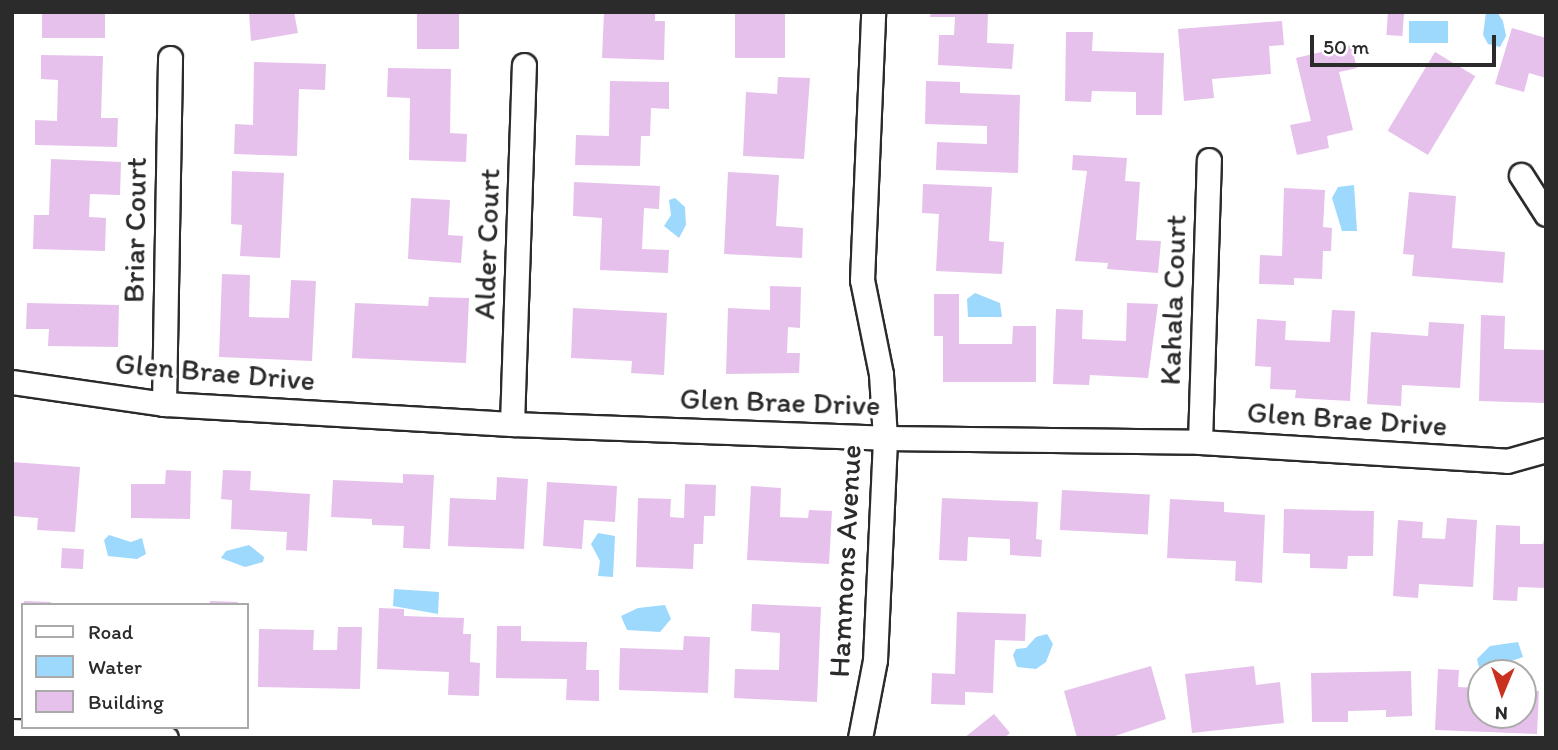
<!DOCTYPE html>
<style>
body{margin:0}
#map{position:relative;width:1558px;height:750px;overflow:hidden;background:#fff;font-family:Itim,sans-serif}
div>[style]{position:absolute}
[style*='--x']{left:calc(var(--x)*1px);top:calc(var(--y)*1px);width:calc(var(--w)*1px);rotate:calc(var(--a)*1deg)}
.water>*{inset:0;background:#9cd9fd;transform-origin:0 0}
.building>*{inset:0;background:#e6c1eb;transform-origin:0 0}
.roads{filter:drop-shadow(2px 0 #2b2b2b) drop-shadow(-2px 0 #2b2b2b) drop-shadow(0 2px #2b2b2b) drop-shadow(0 -2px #2b2b2b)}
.street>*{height:23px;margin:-11.5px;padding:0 11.5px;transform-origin:11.5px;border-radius:11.5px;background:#fff}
span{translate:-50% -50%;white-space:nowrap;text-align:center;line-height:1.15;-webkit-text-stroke:7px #fff;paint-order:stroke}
.street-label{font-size:30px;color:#2b2b2b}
.frame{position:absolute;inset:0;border:14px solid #2b2b2b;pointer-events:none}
.legend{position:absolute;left:21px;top:603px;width:228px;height:126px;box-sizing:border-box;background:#fff;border:2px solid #aaa;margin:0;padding:9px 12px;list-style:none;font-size:21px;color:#2b2b2b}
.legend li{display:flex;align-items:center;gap:14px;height:35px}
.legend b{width:35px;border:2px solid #aaa}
.north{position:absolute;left:1467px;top:659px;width:70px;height:70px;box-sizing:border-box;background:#fff;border:2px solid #aaa;border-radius:50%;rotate:182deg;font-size:19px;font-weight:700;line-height:28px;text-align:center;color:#2b2b2b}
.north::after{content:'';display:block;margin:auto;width:24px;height:32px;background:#c8321e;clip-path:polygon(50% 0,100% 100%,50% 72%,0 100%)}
.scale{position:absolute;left:1310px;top:35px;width:186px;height:32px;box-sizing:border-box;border:4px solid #2b2b2b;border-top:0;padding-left:9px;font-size:21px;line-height:24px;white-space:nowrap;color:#2b2b2b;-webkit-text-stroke:5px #fff;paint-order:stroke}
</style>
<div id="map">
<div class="water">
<i style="clip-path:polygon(1486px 12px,1497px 12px,1503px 21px,1506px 36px,1500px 47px,1488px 44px,1483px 35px)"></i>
<i style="left:1409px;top:21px;width:39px;height:22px"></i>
<i style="clip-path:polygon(1354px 185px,1357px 231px,1342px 231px,1332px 198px,1338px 187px)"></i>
<i style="clip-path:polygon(675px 198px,685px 207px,686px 225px,679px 238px,664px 226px,671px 215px,669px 200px)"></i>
<i style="clip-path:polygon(975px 293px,1000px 303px,1002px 317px,968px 317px,967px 299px)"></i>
<i style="clip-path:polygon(598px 533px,615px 536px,613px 577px,598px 576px,600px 561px,591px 544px)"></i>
<i style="clip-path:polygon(109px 535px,131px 542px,142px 538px,146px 554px,137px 559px,108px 556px,104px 540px)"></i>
<i style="clip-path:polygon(249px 545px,264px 557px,263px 562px,245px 567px,221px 558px,226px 551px)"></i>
<i style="clip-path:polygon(394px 589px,439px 592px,438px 614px,393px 606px)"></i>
<i style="clip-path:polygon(665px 605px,671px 619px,660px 632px,627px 630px,621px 616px,638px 608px)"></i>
<i style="clip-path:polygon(1047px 634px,1053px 644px,1046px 662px,1036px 669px,1017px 667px,1013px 655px,1016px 649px,1026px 648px,1036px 637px)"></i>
<i style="clip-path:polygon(1518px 642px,1523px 657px,1480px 672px,1477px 659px,1490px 646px)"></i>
</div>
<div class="building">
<i style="left:42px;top:12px;width:63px;height:26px"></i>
<i style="clip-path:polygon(249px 12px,294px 12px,298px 33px,251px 41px)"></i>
<i style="left:417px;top:12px;width:42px;height:37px"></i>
<i style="clip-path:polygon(604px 12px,655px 12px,655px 21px,665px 21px,664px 60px,602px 58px)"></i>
<i style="left:735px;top:12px;width:50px;height:46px"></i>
<i style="clip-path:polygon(931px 12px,988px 12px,987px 43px,1014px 44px,1012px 69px,938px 65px,939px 35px,954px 35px,955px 17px,930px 17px)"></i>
<i style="left:1388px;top:12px;width:16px;height:23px;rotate:4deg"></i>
<i style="clip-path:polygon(1282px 21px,1284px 45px,1269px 46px,1271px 74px,1212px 79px,1214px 98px,1184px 101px,1178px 29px)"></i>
<i style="clip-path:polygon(1512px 28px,1546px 38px,1546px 78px,1529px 73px,1524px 92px,1495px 84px)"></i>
<i style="clip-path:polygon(1066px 32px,1093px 32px,1092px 51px,1164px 53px,1162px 115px,1136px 115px,1136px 92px,1092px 91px,1091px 102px,1065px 101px)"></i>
<i style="clip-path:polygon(1351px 45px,1357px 68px,1339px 72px,1353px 130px,1327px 136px,1329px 148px,1297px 155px,1290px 125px,1311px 121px,1296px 58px)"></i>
<i style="left:1435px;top:52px;width:47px;height:92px;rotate:31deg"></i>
<i style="clip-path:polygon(41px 55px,103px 56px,101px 118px,118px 118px,117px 147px,35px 145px,35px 120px,57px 121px,58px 80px,41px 79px)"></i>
<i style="clip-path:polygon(254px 62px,326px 64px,325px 90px,299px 89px,297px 156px,234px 154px,235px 124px,253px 125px)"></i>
<i style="clip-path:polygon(388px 68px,451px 69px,450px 133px,467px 134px,466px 162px,409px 160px,410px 98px,387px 97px)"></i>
<i style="clip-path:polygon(778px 77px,810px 78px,804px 159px,743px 156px,746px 92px,777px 94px)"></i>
<i style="clip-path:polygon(610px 81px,669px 82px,669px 109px,651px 108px,650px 136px,641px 136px,640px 166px,575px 165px,576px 135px,609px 136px)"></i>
<i style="clip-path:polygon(926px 81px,960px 82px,960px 93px,1020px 95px,1018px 173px,936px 170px,937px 142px,987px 144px,987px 126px,925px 124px)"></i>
<i style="clip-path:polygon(1073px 155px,1127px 158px,1125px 181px,1140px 182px,1136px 240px,1161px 241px,1158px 273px,1107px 269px,1108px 263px,1075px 261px,1087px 171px,1072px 170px)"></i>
<i style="clip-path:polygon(51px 159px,121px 162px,120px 195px,90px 194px,89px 217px,106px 218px,105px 251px,33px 249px,34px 215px,49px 215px)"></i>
<i style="clip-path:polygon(232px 171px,284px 173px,280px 258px,240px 256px,242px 225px,231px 224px)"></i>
<i style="clip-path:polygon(728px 172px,779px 175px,776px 226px,803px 228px,802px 258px,724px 254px)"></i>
<i style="clip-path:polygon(574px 182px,660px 186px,659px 209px,644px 208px,642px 249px,669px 250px,668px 273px,600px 270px,602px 218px,573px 216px)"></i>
<i style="clip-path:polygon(923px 184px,992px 187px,989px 241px,1004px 242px,1002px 274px,936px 271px,939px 214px,922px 213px)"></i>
<i style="clip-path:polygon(1284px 188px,1325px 190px,1323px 227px,1332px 228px,1331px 251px,1323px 251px,1322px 279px,1294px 278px,1294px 285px,1259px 284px,1260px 255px,1282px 256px)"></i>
<i style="clip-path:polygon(1409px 192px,1456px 196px,1452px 248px,1505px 252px,1503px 283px,1412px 276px,1414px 255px,1403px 254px)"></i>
<i style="clip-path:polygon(411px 198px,450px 200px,448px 235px,463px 236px,461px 263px,408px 259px)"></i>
<i style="clip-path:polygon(222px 274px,250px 275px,249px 317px,289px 318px,291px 280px,316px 281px,312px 361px,219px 357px)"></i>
<i style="clip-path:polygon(770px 286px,801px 287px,800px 328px,788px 327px,787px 353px,800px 353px,799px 373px,726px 374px,728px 308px,770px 310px)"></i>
<i style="clip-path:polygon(934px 294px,959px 294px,959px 344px,1012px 344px,1013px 326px,1036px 326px,1036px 382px,943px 382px,943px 336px,934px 336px)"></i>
<i style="clip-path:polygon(429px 297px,469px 298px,466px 363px,352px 358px,355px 303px,428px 306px)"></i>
<i style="clip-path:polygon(27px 303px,119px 305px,118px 347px,48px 346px,49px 329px,26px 329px)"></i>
<i style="clip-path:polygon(1127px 303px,1158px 304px,1148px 378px,1090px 375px,1089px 385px,1053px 384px,1056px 309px,1083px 310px,1082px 339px,1126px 341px)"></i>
<i style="clip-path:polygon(573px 308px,667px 313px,664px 375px,631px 373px,632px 361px,571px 358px)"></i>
<i style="clip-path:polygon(1332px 310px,1355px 311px,1350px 401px,1295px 398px,1296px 390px,1270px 389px,1271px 367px,1255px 366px,1257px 319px,1286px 321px,1285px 340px,1330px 342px)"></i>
<i style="clip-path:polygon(1481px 315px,1505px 316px,1504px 349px,1546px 350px,1546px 403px,1479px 401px)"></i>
<i style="clip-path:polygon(1429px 322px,1464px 324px,1460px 388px,1402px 385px,1401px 406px,1367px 404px,1371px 332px,1428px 336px)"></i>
<i style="clip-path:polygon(12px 462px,80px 467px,75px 532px,37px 530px,38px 518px,12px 516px)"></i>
<i style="clip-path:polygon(166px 470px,191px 471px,190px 519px,131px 518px,131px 484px,165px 484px)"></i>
<i style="clip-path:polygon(223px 470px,251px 471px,250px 490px,310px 494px,307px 551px,286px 550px,287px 532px,231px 529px,232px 500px,221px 499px)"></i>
<i style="clip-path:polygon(403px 474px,434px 475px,430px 549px,403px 548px,404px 526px,372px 525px,372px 519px,331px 517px,333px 480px,403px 483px)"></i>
<i style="clip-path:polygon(497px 477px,528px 479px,524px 549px,448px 546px,450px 498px,496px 500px)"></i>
<i style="clip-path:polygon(547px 482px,617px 486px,615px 522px,584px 520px,582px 549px,543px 546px)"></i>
<i style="clip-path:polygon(685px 484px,716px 485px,715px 516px,704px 516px,703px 544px,694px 544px,693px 569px,636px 567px,638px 498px,671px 499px,670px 517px,684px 518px)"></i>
<i style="clip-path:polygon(751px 486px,781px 488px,780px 517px,808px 518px,809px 510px,832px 511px,829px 564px,747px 560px)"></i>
<i style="left:1062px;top:490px;width:88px;height:40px;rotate:3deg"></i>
<i style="clip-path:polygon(942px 498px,1038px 502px,1036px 539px,1042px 540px,1041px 557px,1010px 555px,1010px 539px,968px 537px,967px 561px,939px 560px)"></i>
<i style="clip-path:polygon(1170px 499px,1224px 502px,1224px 512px,1265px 515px,1262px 583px,1235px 581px,1236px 561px,1167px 558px)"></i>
<i style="clip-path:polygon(1284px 509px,1374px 511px,1373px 556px,1348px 556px,1347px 569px,1310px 568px,1310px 554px,1283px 553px)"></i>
<i style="clip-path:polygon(1447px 518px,1477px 520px,1473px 587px,1419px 584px,1418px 598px,1393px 596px,1398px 520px,1423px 522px,1422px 538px,1445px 539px)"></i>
<i style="clip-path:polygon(1496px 525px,1520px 526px,1520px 544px,1543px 544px,1546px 529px,1546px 588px,1518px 587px,1517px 601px,1493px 600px)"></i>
<i style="left:62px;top:548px;width:22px;height:20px;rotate:3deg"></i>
<i style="clip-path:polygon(24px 601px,51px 602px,51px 605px,23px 605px)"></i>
<i style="clip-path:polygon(210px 601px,238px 602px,237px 605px,210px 605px)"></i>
<i style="clip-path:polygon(752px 604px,821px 607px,817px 702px,734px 698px,735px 669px,779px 670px,780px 633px,751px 631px)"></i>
<i style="clip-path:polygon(379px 608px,404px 609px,404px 616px,464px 618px,463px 634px,471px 634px,470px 662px,480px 663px,479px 696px,448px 695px,449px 672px,377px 669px)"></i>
<i style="clip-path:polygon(957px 612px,1026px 614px,1025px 641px,995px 640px,993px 693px,965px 692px,965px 705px,931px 704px,932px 673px,955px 674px)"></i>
<i style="clip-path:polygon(497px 626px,521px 626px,521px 641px,587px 642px,586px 670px,599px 670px,599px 701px,566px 700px,567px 679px,496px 678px)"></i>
<i style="clip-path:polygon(338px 627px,362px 627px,360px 689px,258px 687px,259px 629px,314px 630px,313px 650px,337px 650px)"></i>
<i style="clip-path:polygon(684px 636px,710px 637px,708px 693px,619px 690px,620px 648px,683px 650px)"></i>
<i style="clip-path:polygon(1151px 666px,1166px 719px,1109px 738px,1077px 738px,1064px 691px)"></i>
<i style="clip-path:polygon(1254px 666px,1256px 685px,1280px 682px,1284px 723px,1192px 733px,1185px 674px)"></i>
<i style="clip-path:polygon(1438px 669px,1459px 670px,1458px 687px,1481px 688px,1481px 715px,1523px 715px,1523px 690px,1539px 691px,1537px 734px,1435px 730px)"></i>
<i style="clip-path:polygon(1411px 671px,1412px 716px,1386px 717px,1386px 710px,1348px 711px,1348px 722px,1312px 722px,1311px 673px)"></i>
<i style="clip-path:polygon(994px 714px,1010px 733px,1004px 738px,964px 738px)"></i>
</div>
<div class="roads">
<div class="street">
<i style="--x:1521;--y:175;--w:46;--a:57.3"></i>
<i style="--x:12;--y:382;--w:154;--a:8.2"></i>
<i style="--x:164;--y:404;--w:349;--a:3.3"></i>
<i style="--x:512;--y:424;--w:373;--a:2.1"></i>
<i style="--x:885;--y:438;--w:315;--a:0.7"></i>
<i style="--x:1200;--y:442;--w:308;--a:3.5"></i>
<i style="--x:1507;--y:461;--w:41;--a:-15.8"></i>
<i style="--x:164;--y:404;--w:346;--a:-89"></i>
<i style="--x:512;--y:424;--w:359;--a:-88.1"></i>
<i style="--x:1200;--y:442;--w:282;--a:-88.2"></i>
<i style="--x:12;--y:731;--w:154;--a:2.6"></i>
<i style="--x:860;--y:738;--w:79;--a:-79.1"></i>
<i style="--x:875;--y:660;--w:222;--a:-87.4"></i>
<i style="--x:885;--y:438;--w:64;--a:-93.6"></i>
<i style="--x:881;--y:374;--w:96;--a:-101.4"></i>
<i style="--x:862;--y:280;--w:268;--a:-87.6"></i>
</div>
</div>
<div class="street-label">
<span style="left:135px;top:230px;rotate:-89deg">Briar Court</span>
<span style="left:487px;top:244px;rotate:-88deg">Alder Court</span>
<span style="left:1173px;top:300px;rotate:-88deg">Kahala Court</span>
<span style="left:215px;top:372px;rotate:5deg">Glen Brae Drive</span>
<span style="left:780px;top:402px;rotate:2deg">Glen Brae Drive</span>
<span style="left:1347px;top:419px;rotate:4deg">Glen Brae Drive</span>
<span style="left:845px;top:561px;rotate:-87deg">Hammons Avenue</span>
</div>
<div class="frame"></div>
<ul class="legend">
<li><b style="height:9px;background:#fff"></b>Road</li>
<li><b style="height:19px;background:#9cd9fd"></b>Water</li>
<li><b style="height:19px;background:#e6c1eb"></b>Building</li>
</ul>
<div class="north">N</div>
<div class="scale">50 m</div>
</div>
